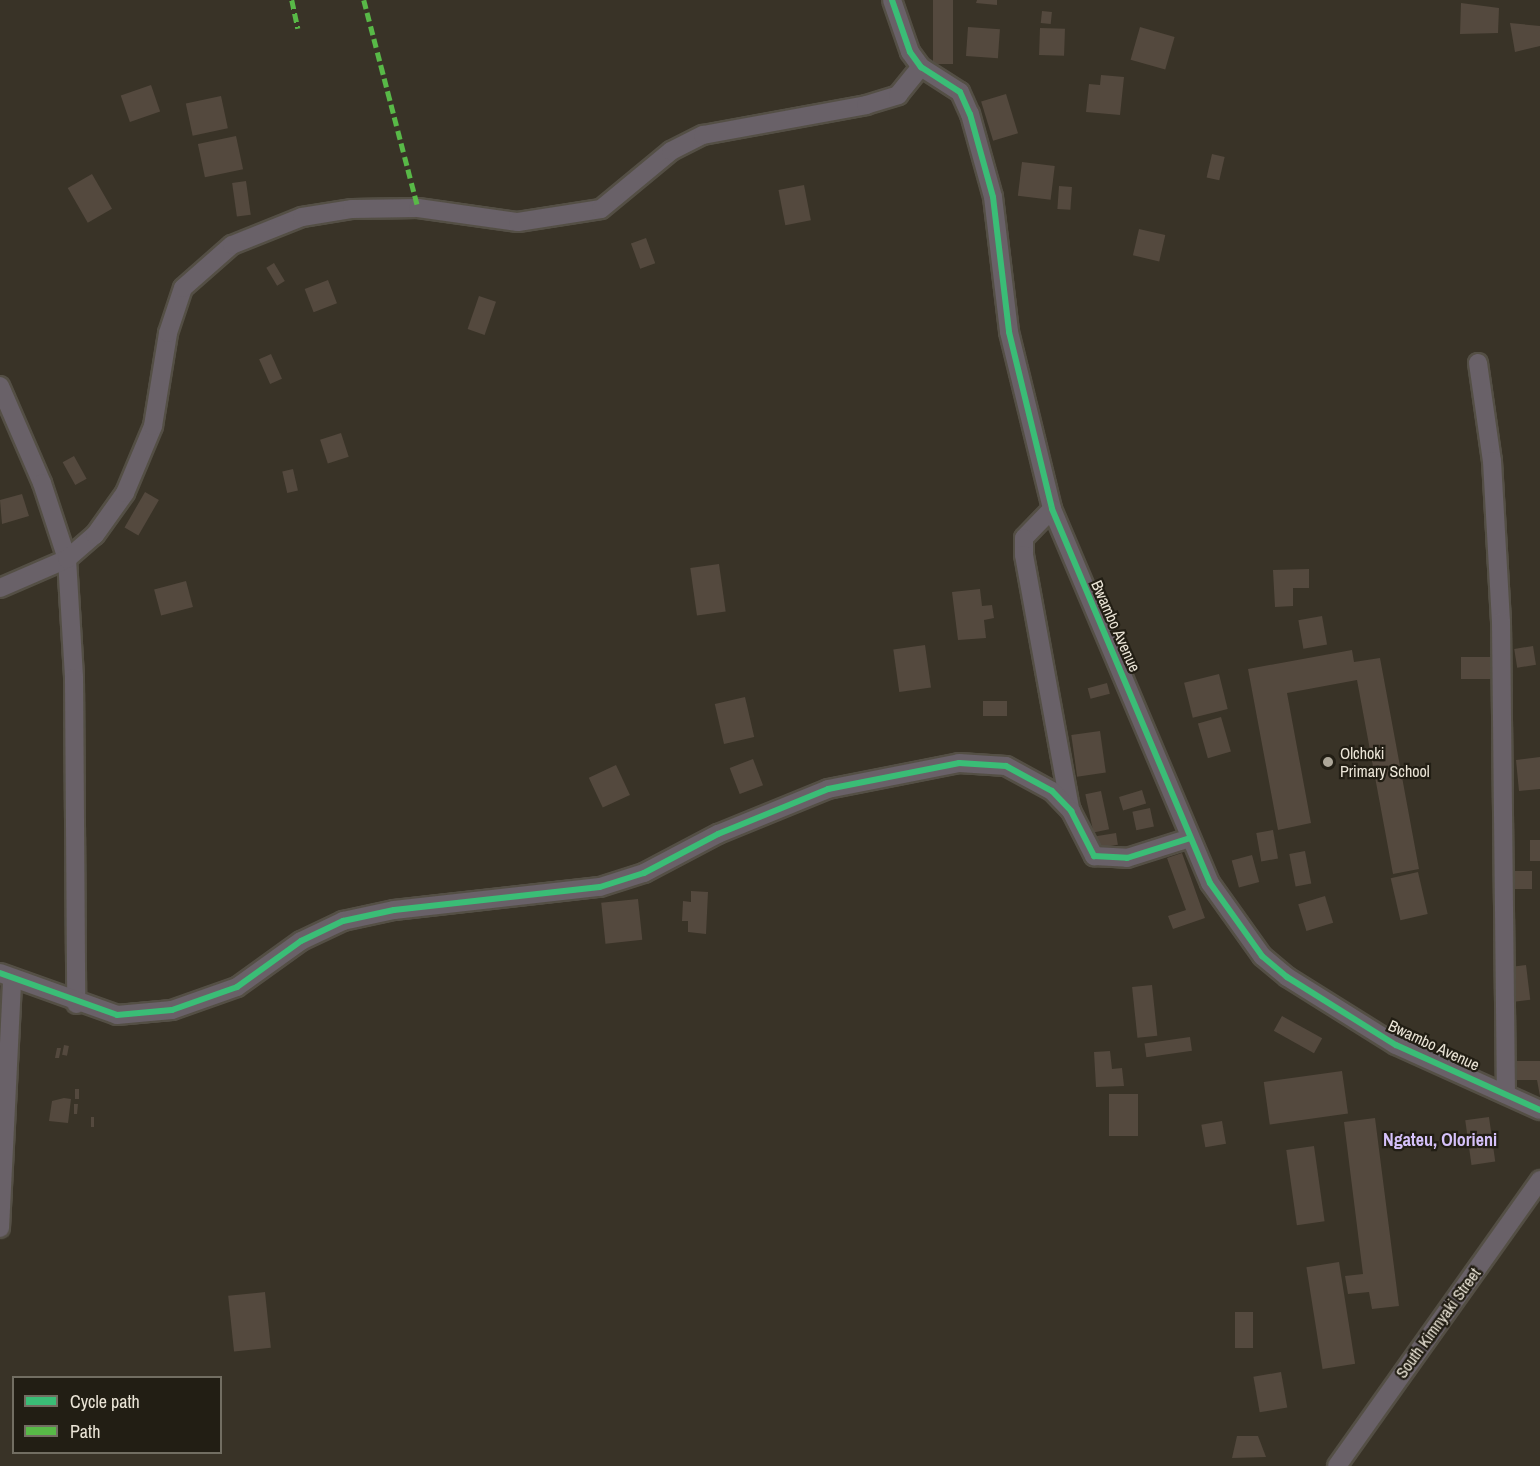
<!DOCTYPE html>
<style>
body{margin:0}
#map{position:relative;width:1540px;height:1466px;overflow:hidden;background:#393327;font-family:"Archivo Narrow",sans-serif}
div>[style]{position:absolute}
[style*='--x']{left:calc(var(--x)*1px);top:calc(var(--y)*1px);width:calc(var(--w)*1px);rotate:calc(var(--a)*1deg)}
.building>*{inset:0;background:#54493e;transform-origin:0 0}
.roads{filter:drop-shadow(2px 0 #544f45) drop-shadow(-2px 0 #544f45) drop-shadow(0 2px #544f45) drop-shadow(0 -2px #544f45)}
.minor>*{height:18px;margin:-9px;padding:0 9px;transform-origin:9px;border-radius:9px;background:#696168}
.quiet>*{height:4.5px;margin-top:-2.25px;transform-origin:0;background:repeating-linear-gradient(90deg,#58b947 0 9px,transparent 0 13.5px)}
.cycleway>*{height:6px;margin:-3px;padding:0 3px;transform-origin:3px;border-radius:3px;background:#3abd76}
.dots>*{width:16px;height:16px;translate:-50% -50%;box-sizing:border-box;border:3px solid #221e14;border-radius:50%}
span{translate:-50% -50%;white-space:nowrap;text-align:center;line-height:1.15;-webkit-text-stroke:4.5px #221e14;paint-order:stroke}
.street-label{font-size:16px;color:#ebe5d7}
.poi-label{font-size:16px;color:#ebe5d7}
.left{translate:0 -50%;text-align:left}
.neighbourhood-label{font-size:18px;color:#d5c1fa;font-weight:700}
.legend{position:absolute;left:12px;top:1376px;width:210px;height:78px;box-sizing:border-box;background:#221e14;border:2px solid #726e62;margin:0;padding:8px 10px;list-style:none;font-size:18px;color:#ebe5d7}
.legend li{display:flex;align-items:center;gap:12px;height:30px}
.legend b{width:30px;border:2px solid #726e62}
</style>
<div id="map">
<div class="building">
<i style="left:933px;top:0;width:20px;height:64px"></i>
<i style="clip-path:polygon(977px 0,997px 0,997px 5px,976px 3px)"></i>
<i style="clip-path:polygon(1461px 3px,1499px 8px,1498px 33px,1460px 34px)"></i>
<i style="left:1042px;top:11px;width:10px;height:12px;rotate:6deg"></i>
<i style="clip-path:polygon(1510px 23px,1540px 26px,1540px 46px,1515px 52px)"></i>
<i style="left:968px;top:27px;width:32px;height:29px;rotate:4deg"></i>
<i style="left:1140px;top:27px;width:36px;height:34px;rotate:16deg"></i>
<i style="left:1040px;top:28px;width:25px;height:27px;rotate:2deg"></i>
<i style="clip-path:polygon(1101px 75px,1124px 77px,1120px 115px,1086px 112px,1089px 84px,1100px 85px)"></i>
<i style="left:151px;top:85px;width:28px;height:32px;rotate:71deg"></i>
<i style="left:1006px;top:94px;width:41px;height:26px;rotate:73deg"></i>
<i style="left:221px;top:96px;width:33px;height:36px;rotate:78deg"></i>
<i style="left:236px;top:136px;width:34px;height:39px;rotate:78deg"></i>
<i style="left:1212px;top:154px;width:13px;height:24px;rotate:13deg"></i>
<i style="left:1022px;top:162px;width:33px;height:34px;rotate:7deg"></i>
<i style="left:92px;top:174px;width:40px;height:28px;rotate:60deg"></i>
<i style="left:246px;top:181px;width:34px;height:14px;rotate:82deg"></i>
<i style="left:804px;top:185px;width:36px;height:26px;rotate:79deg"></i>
<i style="left:1059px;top:186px;width:13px;height:23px;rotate:4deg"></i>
<i style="left:1139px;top:229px;width:27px;height:27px;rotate:13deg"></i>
<i style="left:646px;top:238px;width:27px;height:16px;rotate:70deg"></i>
<i style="left:274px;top:263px;width:21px;height:9px;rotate:59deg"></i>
<i style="left:328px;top:280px;width:25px;height:25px;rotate:69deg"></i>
<i style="left:479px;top:296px;width:18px;height:35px;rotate:19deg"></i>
<i style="left:271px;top:354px;width:27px;height:13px;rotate:66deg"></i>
<i style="left:341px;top:433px;width:25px;height:22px;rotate:72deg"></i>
<i style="left:74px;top:456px;width:26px;height:13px;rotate:61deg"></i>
<i style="left:293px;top:469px;width:22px;height:11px;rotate:77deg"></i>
<i style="left:145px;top:492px;width:16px;height:41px;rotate:30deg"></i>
<i style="clip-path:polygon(22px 494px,29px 516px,2px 524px,0 500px)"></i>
<i style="left:719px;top:564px;width:48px;height:29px;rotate:82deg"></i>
<i style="clip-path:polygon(1309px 569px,1309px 588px,1293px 588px,1293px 606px,1275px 607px,1273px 570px)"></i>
<i style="left:186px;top:581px;width:27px;height:33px;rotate:75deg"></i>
<i style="clip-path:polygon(980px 589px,982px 606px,992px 605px,994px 618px,984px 620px,986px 638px,958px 640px,952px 592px)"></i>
<i style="left:1322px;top:616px;width:29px;height:24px;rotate:80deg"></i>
<i style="left:925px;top:645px;width:43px;height:32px;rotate:82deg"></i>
<i style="left:1533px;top:646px;width:19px;height:19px;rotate:81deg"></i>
<i style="clip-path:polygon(1352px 650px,1354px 662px,1380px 658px,1419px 869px,1393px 874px,1357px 680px,1287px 693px,1311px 823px,1278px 830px,1248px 669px)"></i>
<i style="left:1491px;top:657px;width:22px;height:30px;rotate:90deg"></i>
<i style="left:1219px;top:674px;width:36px;height:36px;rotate:76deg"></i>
<i style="left:1107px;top:683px;width:11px;height:20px;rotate:75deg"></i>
<i style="left:745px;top:697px;width:41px;height:31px;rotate:77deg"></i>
<i style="left:1007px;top:701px;width:15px;height:24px;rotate:90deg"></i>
<i style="left:1221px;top:717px;width:36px;height:24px;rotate:74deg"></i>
<i style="left:1100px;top:731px;width:42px;height:29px;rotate:82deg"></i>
<i style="clip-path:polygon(1540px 757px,1540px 789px,1519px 791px,1516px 760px)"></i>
<i style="left:753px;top:759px;width:28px;height:25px;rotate:69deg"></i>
<i style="left:616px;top:765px;width:33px;height:30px;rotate:65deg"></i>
<i style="left:1142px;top:790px;width:14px;height:24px;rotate:73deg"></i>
<i style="left:1101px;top:791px;width:39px;height:16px;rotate:78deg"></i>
<i style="left:1150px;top:808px;width:19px;height:18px;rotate:78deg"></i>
<i style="left:1273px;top:830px;width:29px;height:17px;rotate:80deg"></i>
<i style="left:1116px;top:833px;width:12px;height:25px;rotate:81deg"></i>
<i style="left:1530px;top:840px;width:10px;height:21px"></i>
<i style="left:1305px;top:851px;width:33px;height:16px;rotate:79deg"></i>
<i style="clip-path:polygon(1182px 853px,1205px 918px,1173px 929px,1168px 916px,1186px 910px,1167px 858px)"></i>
<i style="left:1252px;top:855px;width:28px;height:21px;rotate:75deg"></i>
<i style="left:1511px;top:871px;width:21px;height:18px"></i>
<i style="left:1418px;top:872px;width:43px;height:28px;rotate:77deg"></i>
<i style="clip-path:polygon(691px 891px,708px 892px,706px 934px,688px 932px,688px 921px,682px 921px,683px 901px,691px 902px)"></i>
<i style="left:1325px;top:896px;width:28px;height:28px;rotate:73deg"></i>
<i style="left:638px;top:899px;width:41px;height:37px;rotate:84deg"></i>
<i style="left:1526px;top:965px;width:35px;height:18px;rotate:83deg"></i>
<i style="left:1152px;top:985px;width:51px;height:20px;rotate:84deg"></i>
<i style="left:1282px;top:1016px;width:46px;height:17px;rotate:29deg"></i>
<i style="left:1190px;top:1037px;width:14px;height:46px;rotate:82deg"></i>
<i style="left:64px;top:1045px;width:5px;height:10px;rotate:11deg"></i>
<i style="clip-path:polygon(57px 1048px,61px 1048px,59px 1058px,55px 1058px)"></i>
<i style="clip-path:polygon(1110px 1051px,1112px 1069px,1122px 1068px,1124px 1086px,1096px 1087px,1094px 1052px)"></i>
<i style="clip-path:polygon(1512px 1061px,1540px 1061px,1540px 1096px,1537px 1080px,1513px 1080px)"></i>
<i style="left:1342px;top:1071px;width:43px;height:79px;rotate:82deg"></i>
<i style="left:75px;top:1089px;width:4px;height:10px"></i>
<i style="left:1109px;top:1094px;width:29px;height:42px"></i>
<i style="clip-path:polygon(64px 1098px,71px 1099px,68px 1123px,49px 1121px,52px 1101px)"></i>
<i style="clip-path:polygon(74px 1104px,78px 1104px,77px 1114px,74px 1114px)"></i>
<i style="left:91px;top:1117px;width:3px;height:10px"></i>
<i style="left:1489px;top:1117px;width:45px;height:24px;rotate:82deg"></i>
<i style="clip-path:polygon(1375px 1118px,1399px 1306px,1372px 1309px,1369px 1292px,1348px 1294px,1345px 1276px,1363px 1274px,1344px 1122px)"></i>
<i style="left:1222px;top:1121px;width:23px;height:21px;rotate:80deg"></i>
<i style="left:1314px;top:1146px;width:76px;height:28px;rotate:82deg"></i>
<i style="left:1339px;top:1262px;width:103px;height:33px;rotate:81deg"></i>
<i style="left:265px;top:1292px;width:56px;height:37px;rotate:84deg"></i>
<i style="left:1235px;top:1312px;width:18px;height:36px"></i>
<i style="left:1281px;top:1372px;width:36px;height:28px;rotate:80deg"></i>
<i style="clip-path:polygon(1237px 1436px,1258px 1436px,1266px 1457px,1232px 1458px)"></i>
</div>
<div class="roads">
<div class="minor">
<i style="--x:892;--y:0;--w:55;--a:70.9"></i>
<i style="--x:910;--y:52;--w:19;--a:54"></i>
<i style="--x:921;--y:67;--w:46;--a:32.7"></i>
<i style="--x:960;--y:92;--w:24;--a:66"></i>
<i style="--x:970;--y:114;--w:86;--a:74.5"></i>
<i style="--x:993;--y:197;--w:136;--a:83.2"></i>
<i style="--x:1009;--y:332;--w:182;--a:76.3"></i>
<i style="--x:1052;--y:509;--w:406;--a:67.1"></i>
<i style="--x:1210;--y:883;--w:90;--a:54.5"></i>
<i style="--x:1262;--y:956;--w:33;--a:40"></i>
<i style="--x:1287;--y:977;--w:128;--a:32"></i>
<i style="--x:1396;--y:1045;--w:158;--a:24.3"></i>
<i style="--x:1478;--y:363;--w:99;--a:81.9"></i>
<i style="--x:1492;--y:461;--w:161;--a:86.8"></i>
<i style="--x:1501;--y:622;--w:472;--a:89.4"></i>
<i style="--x:0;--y:386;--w:106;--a:66.6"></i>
<i style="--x:42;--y:483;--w:80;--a:71.8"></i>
<i style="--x:67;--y:559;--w:119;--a:86.6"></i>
<i style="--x:74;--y:678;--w:326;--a:89.6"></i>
<i style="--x:1052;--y:509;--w:40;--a:134"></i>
<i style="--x:1024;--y:538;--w:17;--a:90"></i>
<i style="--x:1024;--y:555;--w:258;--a:79.7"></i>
<i style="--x:0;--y:588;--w:73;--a:-23.4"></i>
<i style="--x:67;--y:559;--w:37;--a:-41"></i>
<i style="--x:95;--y:535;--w:52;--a:-54.5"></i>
<i style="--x:125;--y:493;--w:73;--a:-67.3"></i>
<i style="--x:153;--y:426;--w:94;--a:-80.8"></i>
<i style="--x:168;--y:333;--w:47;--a:-71.6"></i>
<i style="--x:183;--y:288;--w:65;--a:-41.3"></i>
<i style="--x:232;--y:245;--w:75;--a:-21.8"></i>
<i style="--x:302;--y:217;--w:51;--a:-9.1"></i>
<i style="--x:352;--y:209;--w:66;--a:-0.9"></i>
<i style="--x:418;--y:208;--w:101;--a:8"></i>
<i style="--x:518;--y:222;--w:84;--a:-8.9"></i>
<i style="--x:601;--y:209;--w:91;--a:-39.6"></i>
<i style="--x:671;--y:151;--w:36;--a:-27"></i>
<i style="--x:703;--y:135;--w:166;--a:-10.4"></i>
<i style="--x:866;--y:105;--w:34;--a:-17"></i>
<i style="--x:898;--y:95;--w:36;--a:-51"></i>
<i style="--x:0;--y:973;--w:124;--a:19.7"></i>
<i style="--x:117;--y:1015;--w:55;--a:-5.2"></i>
<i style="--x:172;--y:1010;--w:69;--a:-19.5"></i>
<i style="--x:237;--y:987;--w:79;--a:-35.7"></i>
<i style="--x:301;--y:941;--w:47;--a:-25.5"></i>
<i style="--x:343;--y:921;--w:52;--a:-12.2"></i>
<i style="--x:394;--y:910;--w:207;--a:-6.4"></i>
<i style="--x:600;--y:887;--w:46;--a:-17.7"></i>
<i style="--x:644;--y:873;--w:84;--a:-27.8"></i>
<i style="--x:718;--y:834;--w:119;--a:-22.2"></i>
<i style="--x:828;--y:789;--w:134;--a:-11.2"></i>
<i style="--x:959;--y:763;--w:47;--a:3.7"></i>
<i style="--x:1006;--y:766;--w:52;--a:28.5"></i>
<i style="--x:1052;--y:791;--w:28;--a:46"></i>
<i style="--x:1071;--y:811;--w:51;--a:62.9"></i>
<i style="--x:1094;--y:856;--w:33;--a:3"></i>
<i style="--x:1127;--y:858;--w:66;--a:-17.6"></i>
<i style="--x:0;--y:1228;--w:249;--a:-87.2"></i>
<i style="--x:1337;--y:1466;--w:351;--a:-54.6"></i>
</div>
</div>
<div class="quiet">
<i style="--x:292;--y:0;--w:29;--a:78"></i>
<i style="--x:364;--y:0;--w:215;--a:75.4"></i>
</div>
<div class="cycleway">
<i style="--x:892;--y:0;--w:55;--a:70.9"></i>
<i style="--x:910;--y:52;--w:19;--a:54"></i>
<i style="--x:921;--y:67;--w:46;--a:32.7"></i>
<i style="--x:960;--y:92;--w:24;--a:66"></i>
<i style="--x:970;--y:114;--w:86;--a:74.5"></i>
<i style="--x:993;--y:197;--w:136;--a:83.2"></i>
<i style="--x:1009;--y:332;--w:182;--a:76.3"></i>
<i style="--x:1052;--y:509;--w:406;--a:67.1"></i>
<i style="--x:1210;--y:883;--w:90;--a:54.5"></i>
<i style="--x:1262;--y:956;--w:33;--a:40"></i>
<i style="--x:1287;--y:977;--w:128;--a:32"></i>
<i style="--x:1396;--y:1045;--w:158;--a:24.3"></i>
<i style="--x:0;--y:973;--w:124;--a:19.7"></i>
<i style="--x:117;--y:1015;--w:55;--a:-5.2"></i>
<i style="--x:172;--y:1010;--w:69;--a:-19.5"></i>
<i style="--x:237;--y:987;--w:79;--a:-35.7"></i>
<i style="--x:301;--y:941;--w:47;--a:-25.5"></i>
<i style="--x:343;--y:921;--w:52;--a:-12.2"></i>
<i style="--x:394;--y:910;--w:207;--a:-6.4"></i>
<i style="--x:600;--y:887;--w:46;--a:-17.7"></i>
<i style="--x:644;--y:873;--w:84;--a:-27.8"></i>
<i style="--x:718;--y:834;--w:119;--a:-22.2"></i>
<i style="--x:828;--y:789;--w:134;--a:-11.2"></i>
<i style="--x:959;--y:763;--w:47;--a:3.7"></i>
<i style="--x:1006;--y:766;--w:52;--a:28.5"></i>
<i style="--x:1052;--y:791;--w:28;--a:46"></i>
<i style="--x:1071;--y:811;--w:51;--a:62.9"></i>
<i style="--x:1094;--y:856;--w:33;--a:3"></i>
<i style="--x:1127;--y:858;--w:66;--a:-17.6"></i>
</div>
<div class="dots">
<i style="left:1328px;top:762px;background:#ada799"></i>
</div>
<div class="street-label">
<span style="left:1116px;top:626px;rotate:66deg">Bwambo Avenue</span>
<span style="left:1434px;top:1045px;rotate:25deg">Bwambo Avenue</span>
<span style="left:1438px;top:1323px;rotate:-54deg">South Kimnyaki Street</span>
</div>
<div class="poi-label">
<span class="left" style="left:1340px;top:762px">Olchoki<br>Primary School</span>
</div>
<div class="neighbourhood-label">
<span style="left:1440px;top:1140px">Ngateu, Olorieni</span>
</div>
<ul class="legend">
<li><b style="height:8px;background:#3abd76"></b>Cycle path</li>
<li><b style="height:8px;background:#58b947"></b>Path</li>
</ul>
</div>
